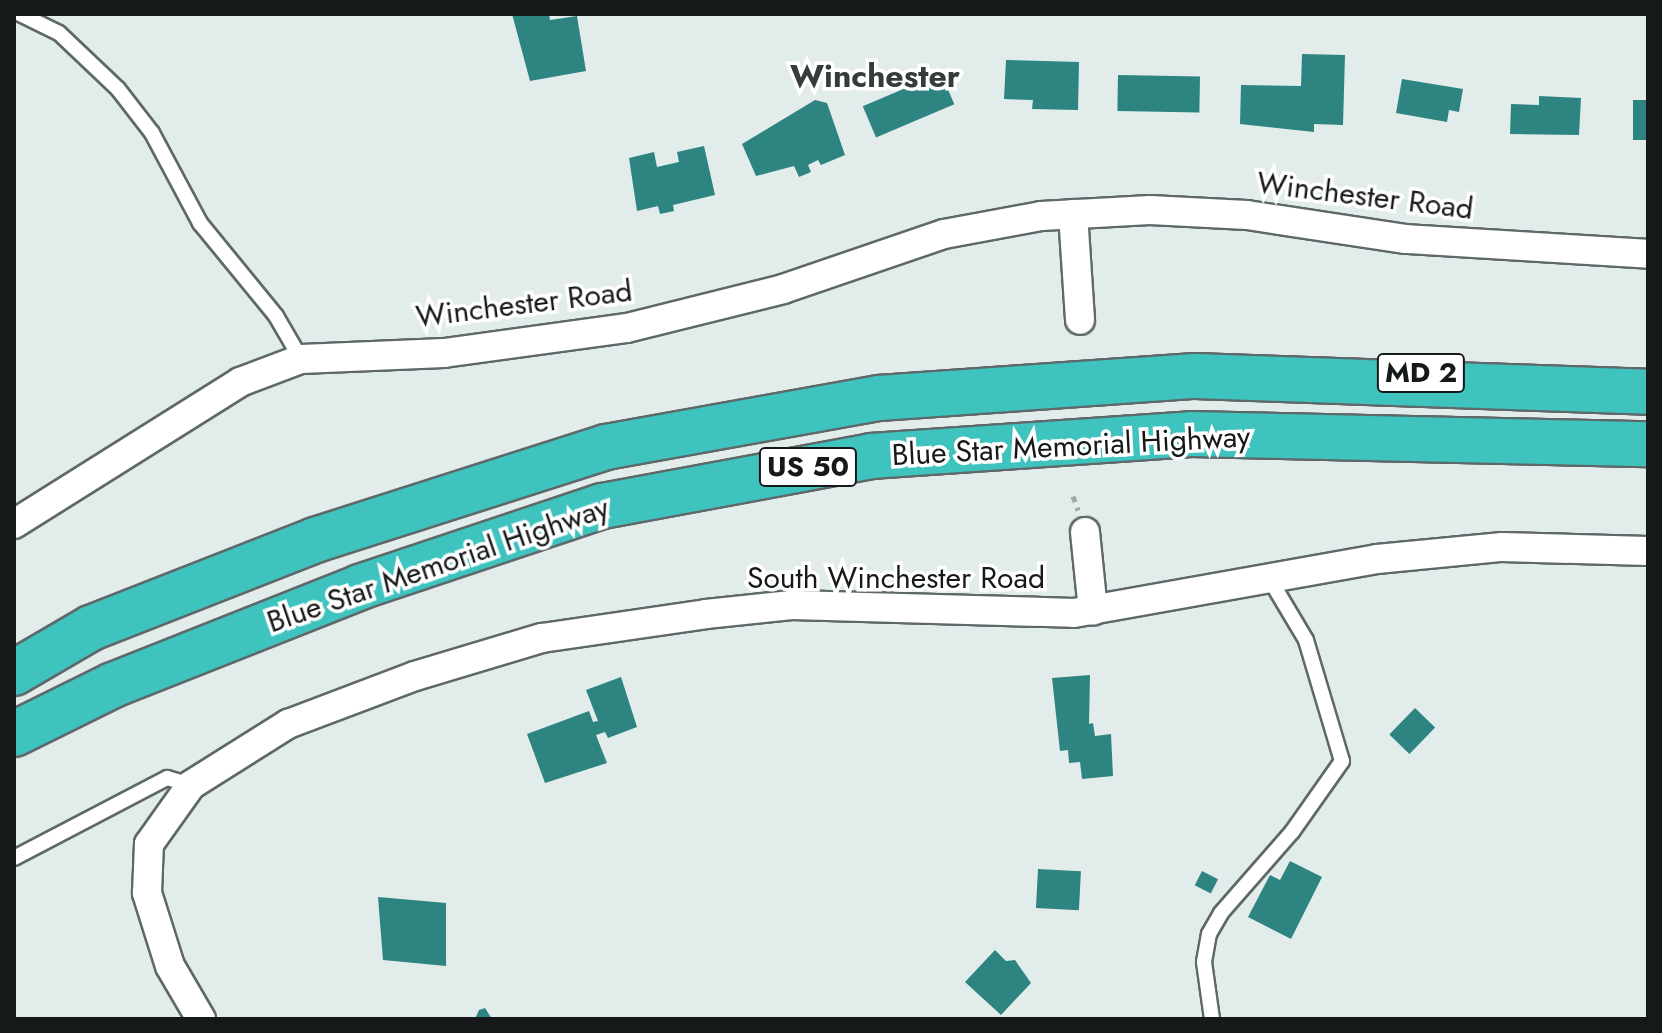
<!DOCTYPE html>
<style>
body{margin:0}
#map{position:relative;width:1662px;height:1033px;overflow:hidden;background:#e2eceb;font-family:Jost,sans-serif}
div>[style]{position:absolute}
[style*='--x']{left:calc(var(--x)*1px);top:calc(var(--y)*1px);width:calc(var(--w)*1px);rotate:calc(var(--a)*1deg)}
.building>*{inset:0;background:#2d8481;transform-origin:0 0}
.path>*{height:5px;margin-top:-2.5px;transform-origin:0;background:repeating-linear-gradient(90deg,#a0a8a7 0 6px,transparent 0 12px)}
.roads{filter:drop-shadow(2px 0 #5f6868) drop-shadow(-2px 0 #5f6868) drop-shadow(0 2px #5f6868) drop-shadow(0 -2px #5f6868)}
.service>*{height:14px;margin:-7px;padding:0 7px;transform-origin:7px;border-radius:7px;background:#fff}
.minor>*{height:28px;margin:-14px;padding:0 14px;transform-origin:14px;border-radius:14px;background:#fff}
.motorway>*{height:44px;margin:-22px;padding:0 22px;transform-origin:22px;border-radius:22px;background:#3ec3bf}
span{translate:-50% -50%;white-space:nowrap;text-align:center;line-height:1.15;-webkit-text-stroke:7px #fff;paint-order:stroke}
.shield-label span{padding:2px 6px;background:#fff;border:2px solid;border-radius:6px;-webkit-text-stroke-width:0}
.shield-label{font-size:28px;color:#161919;font-weight:700}
.street-label{font-size:30px;color:#161919}
.neighbourhood-label{font-size:32px;color:#343c3c;font-weight:700}
.frame{position:absolute;inset:0;border:16px solid #161919;pointer-events:none}
</style>
<div id="map">
<div class="building">
<i style="clip-path:polygon(512px 14px,549px 14px,550px 20px,577px 16px,586px 71px,530px 81px)"></i>
<i style="clip-path:polygon(1302px 54px,1345px 55px,1343px 125px,1314px 124px,1314px 132px,1240px 124px,1241px 85px,1301px 86px)"></i>
<i style="clip-path:polygon(1006px 60px,1079px 62px,1078px 110px,1032px 109px,1033px 100px,1004px 99px)"></i>
<i style="left:941px;top:73px;width:34px;height:85px;rotate:67deg"></i>
<i style="left:1118px;top:75px;width:82px;height:36px;rotate:1deg"></i>
<i style="clip-path:polygon(1402px 79px,1463px 89px,1459px 112px,1449px 110px,1447px 122px,1396px 113px)"></i>
<i style="clip-path:polygon(1539px 96px,1581px 98px,1579px 135px,1510px 134px,1511px 104px,1539px 105px)"></i>
<i style="clip-path:polygon(815px 100px,827px 103px,845px 155px,821px 165px,818px 160px,808px 165px,811px 172px,799px 177px,794px 166px,756px 176px,742px 144px)"></i>
<i style="left:1633px;top:100px;width:15px;height:40px"></i>
<i style="clip-path:polygon(704px 146px,715px 195px,673px 205px,674px 211px,660px 214px,658px 206px,637px 211px,629px 158px,654px 152px,657px 167px,679px 162px,677px 152px)"></i>
<i style="clip-path:polygon(1090px 675px,1089px 724px,1093px 723px,1095px 736px,1111px 734px,1113px 776px,1082px 779px,1080px 762px,1069px 763px,1068px 750px,1060px 751px,1052px 678px)"></i>
<i style="clip-path:polygon(621px 677px,637px 727px,608px 738px,605px 732px,596px 735px,607px 763px,545px 783px,527px 734px,589px 711px,593px 722px,598px 721px,586px 690px)"></i>
<i style="left:1415px;top:708px;width:28px;height:37px;rotate:44deg"></i>
<i style="clip-path:polygon(1290px 861px,1322px 877px,1291px 939px,1248px 917px,1270px 875px,1280px 880px)"></i>
<i style="left:1038px;top:869px;width:43px;height:39px;rotate:3deg"></i>
<i style="left:1202px;top:871px;width:18px;height:16px;rotate:27deg"></i>
<i style="clip-path:polygon(378px 897px,446px 903px,446px 966px,383px 960px)"></i>
<i style="clip-path:polygon(995px 950px,1006px 961px,1015px 960px,1031px 983px,1001px 1015px,965px 982px)"></i>
<i style="clip-path:polygon(485px 1008px,492px 1019px,475px 1019px,479px 1010px)"></i>
</div>
<div class="path">
<i style="--x:1073;--y:496;--w:15;--a:70"></i>
</div>
<div class="roads">
<div class="service">
<i style="--x:20;--y:14;--w:43;--a:26"></i>
<i style="--x:59;--y:33;--w:81;--a:43.5"></i>
<i style="--x:118;--y:89;--w:56;--a:52.3"></i>
<i style="--x:152;--y:133;--w:102;--a:61.9"></i>
<i style="--x:200;--y:223;--w:120;--a:50.7"></i>
<i style="--x:276;--y:316;--w:50;--a:59.8"></i>
<i style="--x:14;--y:858;--w:173;--a:-27.6"></i>
<i style="--x:167;--y:778;--w:25;--a:16"></i>
<i style="--x:1212;--y:1019;--w:58;--a:-98"></i>
<i style="--x:1204;--y:962;--w:28;--a:-80"></i>
<i style="--x:1209;--y:934;--w:24;--a:-60"></i>
<i style="--x:1221;--y:913;--w:108;--a:-48.8"></i>
<i style="--x:1292;--y:832;--w:87;--a:-54.8"></i>
<i style="--x:1342;--y:761;--w:126;--a:-106.6"></i>
<i style="--x:1306;--y:640;--w:72;--a:-120.8"></i>
</div>
<div class="minor">
<i style="--x:1073;--y:214;--w:106;--a:86.2"></i>
<i style="--x:14;--y:524;--w:267;--a:-32.1"></i>
<i style="--x:240;--y:382;--w:65;--a:-20.7"></i>
<i style="--x:301;--y:359;--w:143;--a:-2.4"></i>
<i style="--x:444;--y:353;--w:185;--a:-7.8"></i>
<i style="--x:627;--y:328;--w:161;--a:-14"></i>
<i style="--x:783;--y:289;--w:170;--a:-18.9"></i>
<i style="--x:944;--y:234;--w:99;--a:-10.5"></i>
<i style="--x:1041;--y:216;--w:109;--a:-3.2"></i>
<i style="--x:1150;--y:210;--w:97;--a:3"></i>
<i style="--x:1247;--y:215;--w:161;--a:8.6"></i>
<i style="--x:1406;--y:239;--w:242;--a:3.5"></i>
<i style="--x:1085;--y:532;--w:79;--a:84.2"></i>
<i style="--x:201;--y:1019;--w:61;--a:-120.3"></i>
<i style="--x:170;--y:966;--w:77;--a:-107.5"></i>
<i style="--x:147;--y:893;--w:49;--a:-87.7"></i>
<i style="--x:149;--y:844;--w:72;--a:-54.6"></i>
<i style="--x:191;--y:785;--w:115;--a:-32.2"></i>
<i style="--x:288;--y:724;--w:136;--a:-20.7"></i>
<i style="--x:415;--y:676;--w:133;--a:-16.7"></i>
<i style="--x:542;--y:638;--w:166;--a:-8.3"></i>
<i style="--x:706;--y:614;--w:86;--a:-6"></i>
<i style="--x:792;--y:605;--w:282;--a:1.6"></i>
<i style="--x:1074;--y:613;--w:308;--a:-10.1"></i>
<i style="--x:1377;--y:559;--w:126;--a:-5.5"></i>
<i style="--x:1502;--y:547;--w:146;--a:1.6"></i>
</div>
<div class="motorway">
<i style="--x:14;--y:673;--w:89;--a:-30.3"></i>
<i style="--x:91;--y:628;--w:241;--a:-21.4"></i>
<i style="--x:315;--y:540;--w:305;--a:-17.7"></i>
<i style="--x:606;--y:447;--w:277;--a:-10.2"></i>
<i style="--x:879;--y:398;--w:317;--a:-4"></i>
<i style="--x:1195;--y:376;--w:453;--a:2"></i>
<i style="--x:14;--y:734;--w:110;--a:-26.3"></i>
<i style="--x:113;--y:685;--w:266;--a:-21.6"></i>
<i style="--x:360;--y:587;--w:255;--a:-18.5"></i>
<i style="--x:602;--y:506;--w:274;--a:-10.5"></i>
<i style="--x:871;--y:456;--w:321;--a:-3.9"></i>
<i style="--x:1191;--y:434;--w:457;--a:1.3"></i>
</div>
</div>
<div class="shield-label">
<span style="left:1421px;top:373px">MD 2</span>
<span style="left:808px;top:467px">US 50</span>
</div>
<div class="street-label">
<span style="left:1365px;top:196px;rotate:7deg">Winchester Road</span>
<span style="left:524px;top:304px;rotate:-7deg">Winchester Road</span>
<span style="left:1071px;top:446px;rotate:-3deg">Blue Star Memorial Highway</span>
<span style="left:438px;top:565px;rotate:-19deg">Blue Star Memorial Highway</span>
<span style="left:896px;top:578px">South Winchester Road</span>
</div>
<div class="neighbourhood-label">
<span style="left:875px;top:76px">Winchester</span>
</div>
<div class="frame"></div>
</div>
